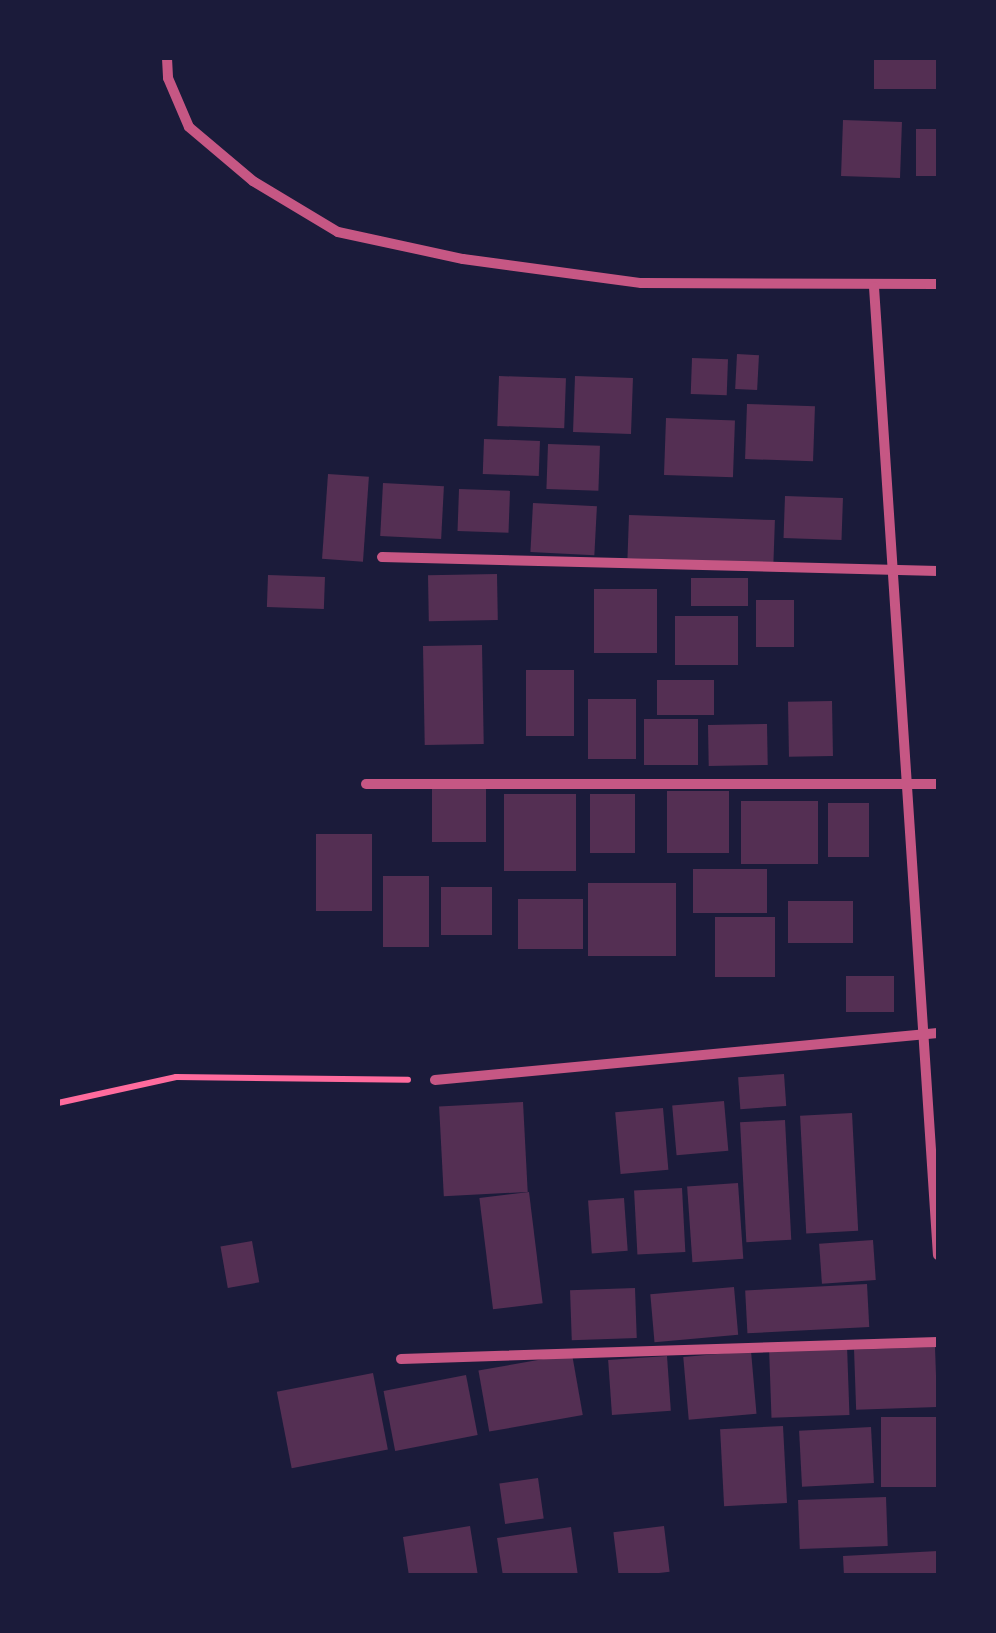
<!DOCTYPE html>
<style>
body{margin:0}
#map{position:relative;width:996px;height:1633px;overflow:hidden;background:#1b1b3a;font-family:"Fira Sans Condensed",sans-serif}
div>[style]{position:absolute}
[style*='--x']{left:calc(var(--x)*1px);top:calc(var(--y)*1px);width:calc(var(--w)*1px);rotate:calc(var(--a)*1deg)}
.building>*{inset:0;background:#542f53;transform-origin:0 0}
.path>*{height:6px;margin:-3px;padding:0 3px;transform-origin:3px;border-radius:3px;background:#ff6b9d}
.minor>*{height:10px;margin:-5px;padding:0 5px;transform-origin:5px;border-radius:5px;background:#c65784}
span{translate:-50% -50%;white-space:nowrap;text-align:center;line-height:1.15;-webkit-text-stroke:9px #1b1b3a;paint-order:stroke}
.frame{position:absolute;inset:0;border:60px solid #1b1b3a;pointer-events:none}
</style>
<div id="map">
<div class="building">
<i style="left:874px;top:58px;width:64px;height:31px"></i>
<i style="left:843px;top:120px;width:59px;height:56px;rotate:2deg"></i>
<i style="left:916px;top:129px;width:22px;height:47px"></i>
<i style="left:737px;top:354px;width:22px;height:35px;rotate:3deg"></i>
<i style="left:692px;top:358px;width:36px;height:36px;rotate:2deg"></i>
<i style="left:499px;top:376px;width:67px;height:50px;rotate:2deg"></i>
<i style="left:575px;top:376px;width:58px;height:56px;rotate:2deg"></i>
<i style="left:747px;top:404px;width:68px;height:55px;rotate:2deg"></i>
<i style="left:666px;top:418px;width:69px;height:57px;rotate:2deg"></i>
<i style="left:484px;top:439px;width:56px;height:35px;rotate:2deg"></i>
<i style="left:548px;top:444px;width:52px;height:45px;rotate:2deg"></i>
<i style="left:328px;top:474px;width:41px;height:85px;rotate:4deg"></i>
<i style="left:383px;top:483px;width:61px;height:53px;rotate:3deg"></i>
<i style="left:459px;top:489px;width:51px;height:42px;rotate:2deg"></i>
<i style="left:785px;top:496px;width:58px;height:42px;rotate:2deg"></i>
<i style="left:533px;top:503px;width:64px;height:49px;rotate:3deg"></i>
<i style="left:629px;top:515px;width:146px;height:43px;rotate:2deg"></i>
<i style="left:497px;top:574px;width:46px;height:69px;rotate:89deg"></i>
<i style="left:268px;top:575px;width:57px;height:32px;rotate:2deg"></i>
<i style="left:691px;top:578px;width:57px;height:28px"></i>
<i style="left:657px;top:589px;width:64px;height:63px;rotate:90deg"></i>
<i style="left:756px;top:600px;width:38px;height:47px"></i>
<i style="left:675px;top:616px;width:63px;height:49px"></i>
<i style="left:482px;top:645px;width:99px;height:59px;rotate:89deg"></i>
<i style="left:526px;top:670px;width:48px;height:66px"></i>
<i style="left:714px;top:680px;width:35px;height:57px;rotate:90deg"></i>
<i style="left:588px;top:699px;width:48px;height:60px"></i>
<i style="left:832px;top:701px;width:55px;height:44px;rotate:89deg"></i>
<i style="left:698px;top:719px;width:46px;height:54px;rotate:90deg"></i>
<i style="left:767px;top:724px;width:41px;height:59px;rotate:89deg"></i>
<i style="left:486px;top:789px;width:53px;height:54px;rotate:90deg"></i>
<i style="left:667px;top:791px;width:62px;height:62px"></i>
<i style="left:576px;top:794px;width:77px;height:72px;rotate:90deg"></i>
<i style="left:635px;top:794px;width:59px;height:45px;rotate:90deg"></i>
<i style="left:741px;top:801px;width:77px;height:63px"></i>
<i style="left:869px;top:803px;width:54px;height:41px;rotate:90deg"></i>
<i style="left:372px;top:834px;width:77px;height:56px;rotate:90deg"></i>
<i style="left:693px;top:869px;width:74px;height:44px"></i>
<i style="left:383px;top:876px;width:46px;height:71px"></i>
<i style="left:588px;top:883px;width:88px;height:73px"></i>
<i style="left:441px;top:887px;width:51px;height:48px"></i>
<i style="left:518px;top:899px;width:65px;height:50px"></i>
<i style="left:853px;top:901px;width:42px;height:65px;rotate:90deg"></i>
<i style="left:715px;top:917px;width:60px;height:60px"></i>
<i style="left:846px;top:976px;width:48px;height:36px"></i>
<i style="left:784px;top:1074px;width:32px;height:46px;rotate:86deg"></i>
<i style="left:724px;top:1101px;width:50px;height:52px;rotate:85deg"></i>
<i style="left:523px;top:1102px;width:90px;height:84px;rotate:87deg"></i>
<i style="left:663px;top:1108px;width:62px;height:48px;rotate:85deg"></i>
<i style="left:852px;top:1113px;width:118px;height:52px;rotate:87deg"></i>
<i style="left:785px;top:1120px;width:120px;height:45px;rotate:87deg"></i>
<i style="left:738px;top:1183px;width:76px;height:51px;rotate:86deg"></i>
<i style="left:682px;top:1188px;width:64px;height:48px;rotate:87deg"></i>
<i style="left:529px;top:1192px;width:112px;height:50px;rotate:83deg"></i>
<i style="left:624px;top:1198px;width:53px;height:36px;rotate:86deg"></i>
<i style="left:873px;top:1240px;width:40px;height:54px;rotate:86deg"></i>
<i style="left:252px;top:1241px;width:42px;height:32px;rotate:80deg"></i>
<i style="left:867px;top:1284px;width:43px;height:122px;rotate:87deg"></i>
<i style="left:734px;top:1287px;width:48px;height:84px;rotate:85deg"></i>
<i style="left:635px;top:1288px;width:50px;height:65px;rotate:88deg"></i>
<i style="left:847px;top:1345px;width:70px;height:78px;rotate:88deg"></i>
<i style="left:935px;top:1347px;width:60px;height:81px;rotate:88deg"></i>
<i style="left:751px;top:1351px;width:63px;height:68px;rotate:85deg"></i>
<i style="left:572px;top:1354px;width:62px;height:95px;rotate:80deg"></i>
<i style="left:667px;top:1356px;width:55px;height:59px;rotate:86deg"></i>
<i style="left:373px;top:1373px;width:78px;height:98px;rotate:79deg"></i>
<i style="left:466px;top:1375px;width:61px;height:84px;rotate:79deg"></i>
<i style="left:938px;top:1417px;width:70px;height:57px;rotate:90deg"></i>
<i style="left:783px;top:1426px;width:77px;height:63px;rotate:87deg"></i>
<i style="left:871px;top:1427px;width:56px;height:72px;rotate:87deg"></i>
<i style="left:538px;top:1478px;width:41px;height:39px;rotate:82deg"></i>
<i style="left:886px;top:1497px;width:49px;height:88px;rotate:88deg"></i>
<i style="clip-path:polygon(470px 1526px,478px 1576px,409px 1576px,403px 1537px)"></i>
<i style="left:664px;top:1526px;width:46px;height:51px;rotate:83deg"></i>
<i style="clip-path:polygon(571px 1527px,578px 1576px,503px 1576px,497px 1538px)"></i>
<i style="clip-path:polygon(938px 1551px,938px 1576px,844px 1576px,843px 1556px)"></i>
</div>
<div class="path">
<i style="--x:58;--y:1103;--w:121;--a:-12.4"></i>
<i style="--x:176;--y:1077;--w:232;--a:0.7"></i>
</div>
<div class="minor">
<i style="--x:167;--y:58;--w:20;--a:87"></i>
<i style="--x:168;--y:78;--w:53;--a:66.8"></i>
<i style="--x:189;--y:127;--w:84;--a:40.2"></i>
<i style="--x:253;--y:181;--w:99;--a:31"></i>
<i style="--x:338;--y:232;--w:128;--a:12.2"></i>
<i style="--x:463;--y:259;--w:180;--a:7.7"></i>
<i style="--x:641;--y:283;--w:297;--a:0.2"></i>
<i style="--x:874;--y:287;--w:970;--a:86.22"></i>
<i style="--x:382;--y:557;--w:556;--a:1.44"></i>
<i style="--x:366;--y:784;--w:572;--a:0"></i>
<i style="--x:435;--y:1080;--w:505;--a:-5.34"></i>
<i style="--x:401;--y:1359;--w:537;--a:-1.81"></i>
</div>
<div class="frame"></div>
</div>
